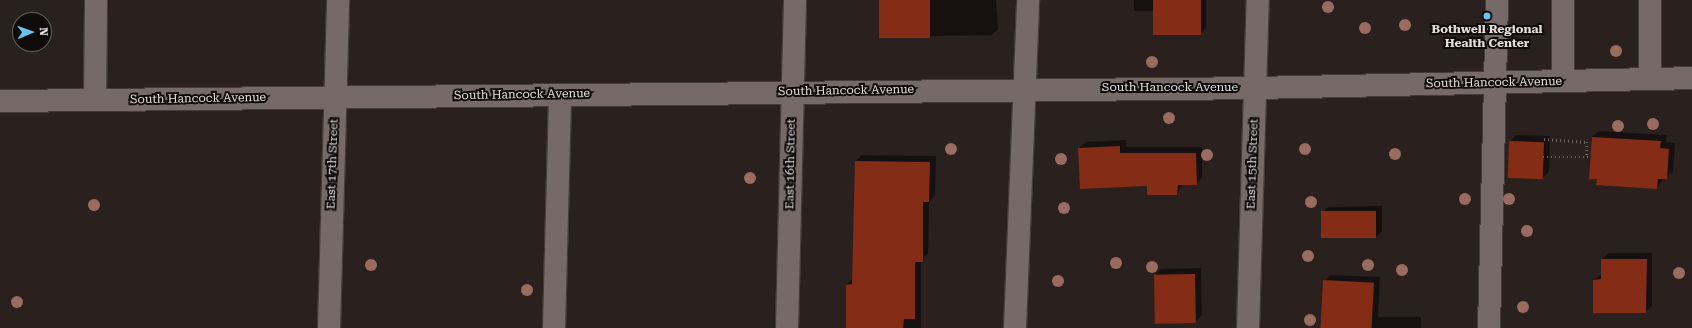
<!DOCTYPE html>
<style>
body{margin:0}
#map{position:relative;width:1692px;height:328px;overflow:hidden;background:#2a201e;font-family:"Roboto Serif",serif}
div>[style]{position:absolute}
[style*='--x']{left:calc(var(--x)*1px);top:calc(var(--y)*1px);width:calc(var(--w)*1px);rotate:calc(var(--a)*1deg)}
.shadow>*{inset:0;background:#0007}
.building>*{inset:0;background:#842c15;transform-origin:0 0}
.path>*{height:2.5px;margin-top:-1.25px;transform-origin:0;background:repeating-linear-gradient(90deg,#6e6563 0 1px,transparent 0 4px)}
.roads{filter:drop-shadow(1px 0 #443d3b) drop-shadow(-1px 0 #443d3b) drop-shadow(0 1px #443d3b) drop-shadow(0 -1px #443d3b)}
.minor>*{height:22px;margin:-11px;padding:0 11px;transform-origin:11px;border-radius:11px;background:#756a67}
.trees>*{width:12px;height:12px;margin:-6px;border-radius:50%;background:#9a6c60}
.dots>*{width:11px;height:11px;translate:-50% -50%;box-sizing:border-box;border:2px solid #0f0b0a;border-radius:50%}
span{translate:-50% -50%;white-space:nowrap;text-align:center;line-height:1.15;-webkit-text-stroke:4px #0f0b0a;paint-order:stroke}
.poi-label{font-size:12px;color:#e4dddc;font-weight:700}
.street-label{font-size:12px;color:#e4dddc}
.north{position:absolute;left:12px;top:12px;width:40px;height:40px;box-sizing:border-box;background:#0f0b0a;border:1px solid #645f5e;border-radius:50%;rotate:88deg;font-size:11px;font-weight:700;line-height:16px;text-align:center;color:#e4dddc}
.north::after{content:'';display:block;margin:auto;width:14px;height:18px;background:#67c4ef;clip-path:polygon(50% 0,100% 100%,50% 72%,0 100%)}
</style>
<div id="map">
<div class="shadow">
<i style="clip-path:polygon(880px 0,996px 0,998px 29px,992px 35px,881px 37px)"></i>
<i style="clip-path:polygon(1134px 0,1206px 0,1206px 28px,1200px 34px,1154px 11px,1134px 11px)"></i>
<i style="clip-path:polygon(1599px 131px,1667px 135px,1666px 142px,1675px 143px,1673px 172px,1664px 178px,1657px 188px,1598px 178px,1592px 137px)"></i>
<i style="clip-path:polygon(1516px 135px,1550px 136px,1549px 172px,1542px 178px,1510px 142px)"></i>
<i style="clip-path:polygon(1126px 140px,1126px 147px,1202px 147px,1202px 178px,1196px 184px,1183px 184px,1177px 194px,1148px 185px,1079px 148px,1086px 142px)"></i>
<i style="clip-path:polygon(862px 155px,936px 156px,935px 195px,929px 202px,928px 254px,921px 261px,921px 328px,847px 328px,846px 285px,853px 278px,856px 161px)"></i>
<i style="clip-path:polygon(1382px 206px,1382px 231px,1376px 237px,1323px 237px,1322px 213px,1328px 207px)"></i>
<i style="clip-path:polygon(1609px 253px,1652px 253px,1652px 306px,1646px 312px,1594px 280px,1602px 274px,1602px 259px)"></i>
<i style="clip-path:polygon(1201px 268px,1202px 315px,1195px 322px,1156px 322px,1155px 275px,1161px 269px)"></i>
<i style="clip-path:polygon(1330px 275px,1380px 277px,1378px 317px,1421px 317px,1421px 328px,1323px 328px,1324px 281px)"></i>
</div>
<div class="building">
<i style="left:879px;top:0;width:51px;height:38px"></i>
<i style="left:1153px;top:0;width:48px;height:35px"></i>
<i style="clip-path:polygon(1592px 137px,1661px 141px,1660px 148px,1669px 149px,1667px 179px,1658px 179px,1657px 189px,1596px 185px,1597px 179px,1589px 179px)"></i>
<i style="left:1509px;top:141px;width:35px;height:37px;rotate:2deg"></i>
<i style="clip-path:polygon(1120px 146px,1120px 153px,1196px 153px,1197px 185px,1178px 185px,1177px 195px,1147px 195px,1147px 186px,1080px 189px,1078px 148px)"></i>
<i style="clip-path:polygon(855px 161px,930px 162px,929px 202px,923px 202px,923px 262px,915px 262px,915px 319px,904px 319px,903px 328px,846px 328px,846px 285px,852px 284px)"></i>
<i style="left:1376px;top:211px;width:27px;height:55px;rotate:90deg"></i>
<i style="clip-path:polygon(1601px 259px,1647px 259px,1646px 313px,1593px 313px,1593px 280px,1601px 279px)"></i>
<i style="left:1195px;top:274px;width:49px;height:41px;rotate:89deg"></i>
<i style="left:1323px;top:280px;width:51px;height:48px;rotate:3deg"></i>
</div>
<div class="path">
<i style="--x:1544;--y:139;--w:43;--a:4"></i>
<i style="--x:1587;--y:142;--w:15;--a:90"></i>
<i style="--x:1543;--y:157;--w:47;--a:0"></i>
</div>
<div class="roads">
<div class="minor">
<i style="--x:1650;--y:79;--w:79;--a:-90"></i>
<i style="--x:1563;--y:81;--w:81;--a:-90"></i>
<i style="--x:95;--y:100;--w:100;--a:-89.4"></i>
<i style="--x:0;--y:101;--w:1256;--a:-0.59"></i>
<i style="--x:1256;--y:88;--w:436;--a:-1.3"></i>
<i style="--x:329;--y:328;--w:328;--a:-88.4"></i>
<i style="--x:554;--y:328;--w:233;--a:-88.5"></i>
<i style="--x:787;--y:328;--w:328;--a:-88.6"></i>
<i style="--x:1015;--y:328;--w:328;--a:-87.7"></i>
<i style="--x:1248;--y:328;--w:328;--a:-88.3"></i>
<i style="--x:1489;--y:328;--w:328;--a:-88.6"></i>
</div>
</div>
<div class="trees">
<i style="left:1328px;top:7px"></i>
<i style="left:1405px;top:25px"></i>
<i style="left:1365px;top:28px"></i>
<i style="left:1616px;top:51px"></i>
<i style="left:1152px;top:62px"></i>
<i style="left:1169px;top:118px"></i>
<i style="left:1653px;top:124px"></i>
<i style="left:1618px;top:126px"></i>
<i style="left:951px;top:149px"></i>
<i style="left:1305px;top:149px"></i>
<i style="left:1395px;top:154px"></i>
<i style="left:1207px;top:155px"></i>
<i style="left:1061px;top:159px"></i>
<i style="left:750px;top:178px"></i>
<i style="left:1465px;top:199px"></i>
<i style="left:1509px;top:199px"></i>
<i style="left:1311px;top:202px"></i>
<i style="left:94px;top:205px"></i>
<i style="left:1064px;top:208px"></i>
<i style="left:1527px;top:231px"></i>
<i style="left:1308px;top:256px"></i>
<i style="left:1116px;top:263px"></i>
<i style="left:371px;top:265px"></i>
<i style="left:1368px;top:265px"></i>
<i style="left:1152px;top:267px"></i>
<i style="left:1402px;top:270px"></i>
<i style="left:1679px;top:273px"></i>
<i style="left:1058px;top:281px"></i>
<i style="left:527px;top:290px"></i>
<i style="left:17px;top:302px"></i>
<i style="left:1523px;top:307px"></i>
<i style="left:1310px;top:320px"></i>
</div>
<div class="dots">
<i style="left:1487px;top:16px;background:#67c4ef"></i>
</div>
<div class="poi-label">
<span style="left:1487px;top:37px">Bothwell Regional<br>Health Center</span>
</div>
<div class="street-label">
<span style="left:1494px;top:83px;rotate:-1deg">South Hancock Avenue</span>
<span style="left:1170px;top:88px">South Hancock Avenue</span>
<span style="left:846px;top:91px;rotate:-1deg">South Hancock Avenue</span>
<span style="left:522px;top:95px;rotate:-1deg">South Hancock Avenue</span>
<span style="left:198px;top:99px;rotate:-1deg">South Hancock Avenue</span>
<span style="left:333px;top:164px;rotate:-88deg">East 17th Street</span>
<span style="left:791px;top:164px;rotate:-89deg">East 16th Street</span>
<span style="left:1253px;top:164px;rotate:-88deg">East 15th Street</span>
</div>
<div class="north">N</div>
</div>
